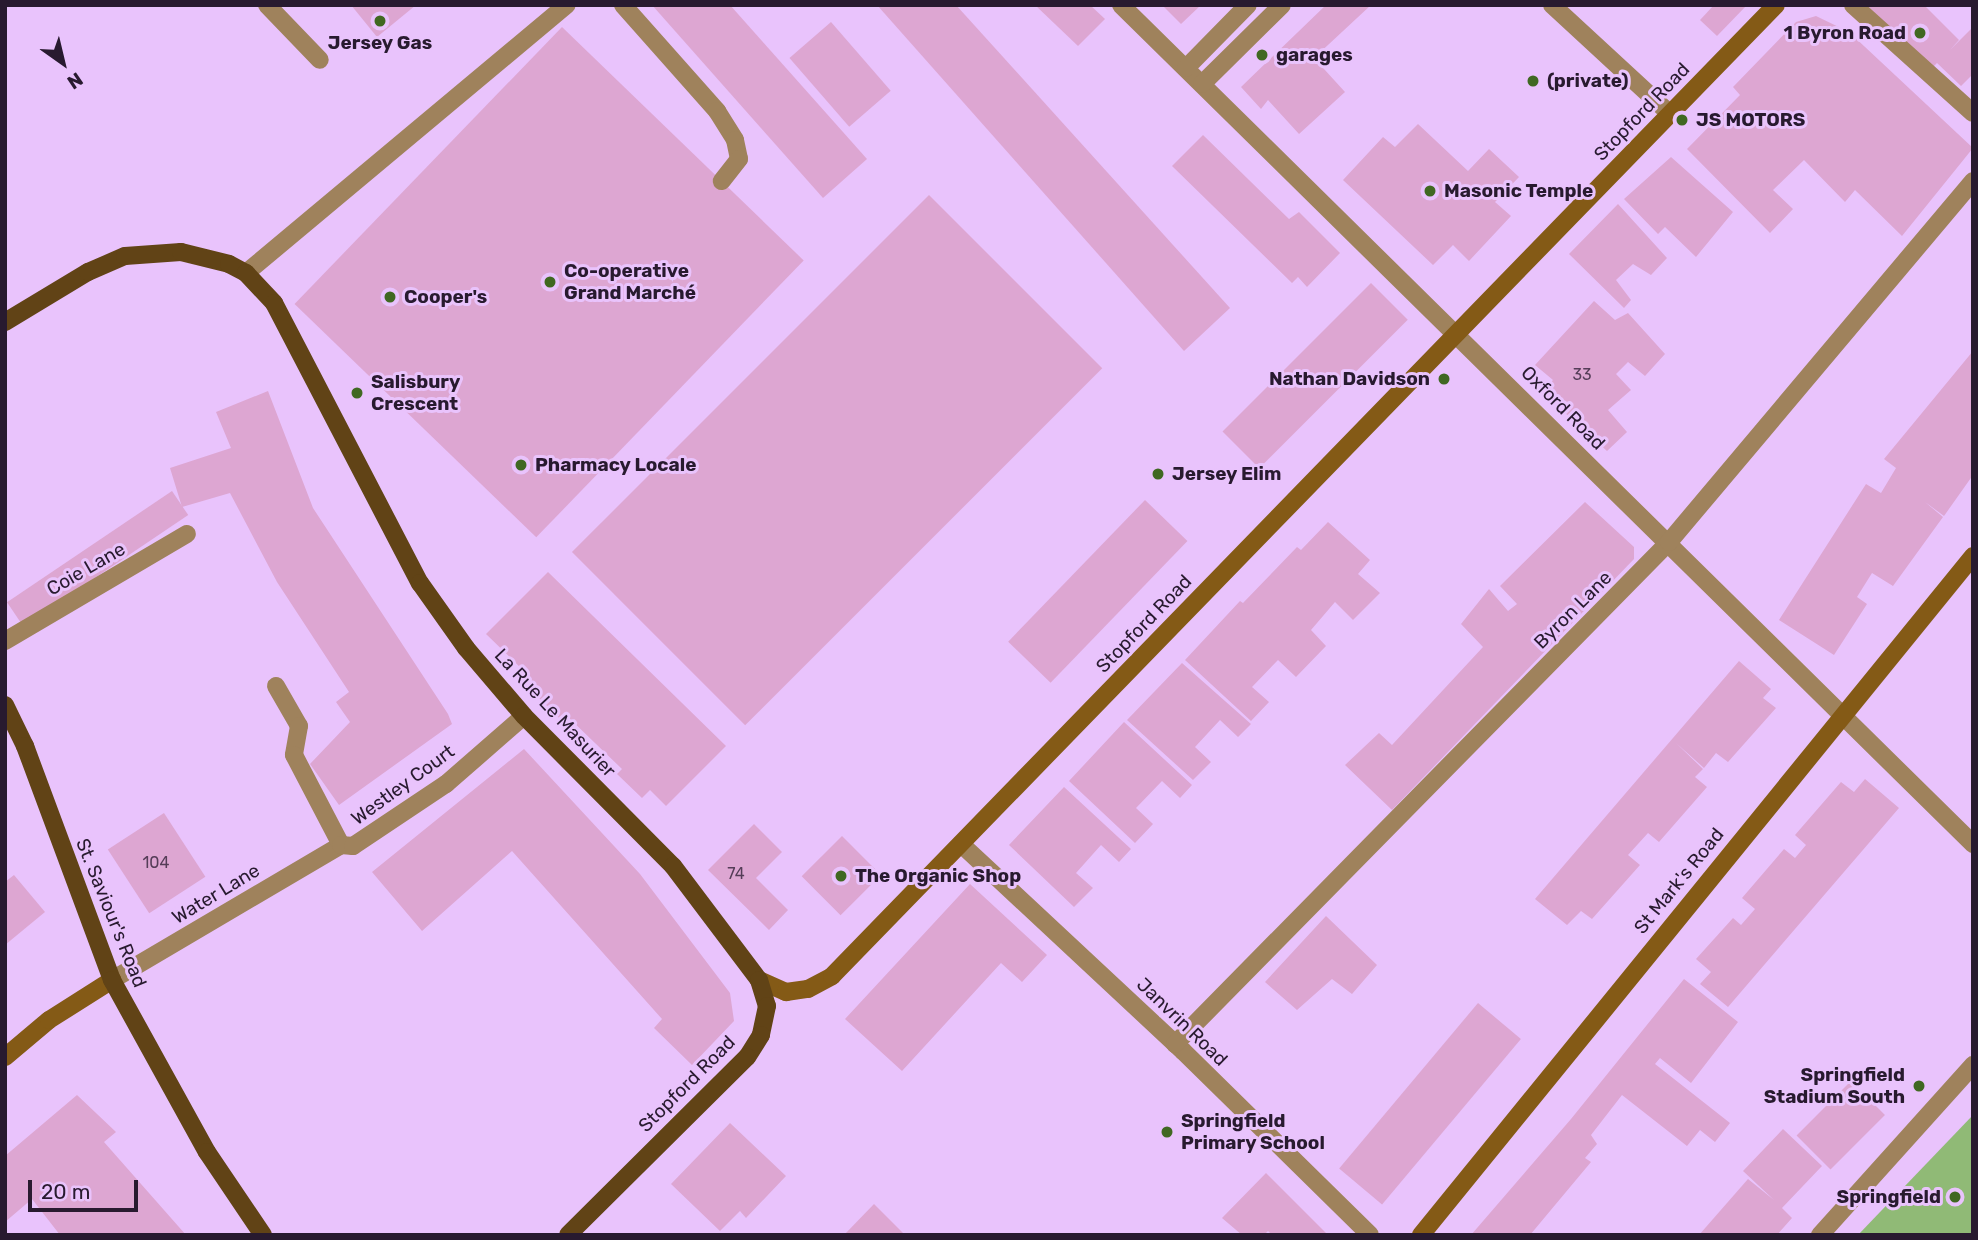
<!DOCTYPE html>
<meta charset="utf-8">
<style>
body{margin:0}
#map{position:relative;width:1978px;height:1240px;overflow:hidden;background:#e9c3fc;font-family:Rubik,sans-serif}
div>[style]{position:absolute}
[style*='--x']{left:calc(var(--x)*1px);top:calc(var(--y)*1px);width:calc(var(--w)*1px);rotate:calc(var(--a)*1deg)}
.green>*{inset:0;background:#90ba76}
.building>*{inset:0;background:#dda6d2;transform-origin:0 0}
.service>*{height:18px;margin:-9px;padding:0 9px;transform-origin:9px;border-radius:9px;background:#9f825c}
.pedestrian>*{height:18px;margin:-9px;padding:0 9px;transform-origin:9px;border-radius:9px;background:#9f825c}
.minor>*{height:18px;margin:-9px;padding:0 9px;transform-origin:9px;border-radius:9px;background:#9f825c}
.secondary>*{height:18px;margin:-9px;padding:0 9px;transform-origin:9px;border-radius:9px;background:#845a16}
.primary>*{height:18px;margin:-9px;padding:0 9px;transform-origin:9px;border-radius:9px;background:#614316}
.dots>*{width:19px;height:19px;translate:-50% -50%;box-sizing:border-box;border:4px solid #e9c3fc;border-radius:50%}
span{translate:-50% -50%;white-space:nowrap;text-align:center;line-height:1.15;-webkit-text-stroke:6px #e9c3fc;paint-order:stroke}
.number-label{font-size:16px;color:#553d58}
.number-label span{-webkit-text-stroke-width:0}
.poi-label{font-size:19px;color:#281a2f;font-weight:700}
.right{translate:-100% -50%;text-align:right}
.left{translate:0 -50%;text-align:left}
.street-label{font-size:19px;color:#281a2f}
.frame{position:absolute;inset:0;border:7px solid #281a2f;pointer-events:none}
.north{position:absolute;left:28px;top:28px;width:70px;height:70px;-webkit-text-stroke:5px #e9c3fc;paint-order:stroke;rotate:146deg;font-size:19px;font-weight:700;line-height:28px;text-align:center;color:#281a2f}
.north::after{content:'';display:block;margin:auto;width:24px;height:32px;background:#281a2f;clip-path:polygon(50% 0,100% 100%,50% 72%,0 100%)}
.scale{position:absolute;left:28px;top:1180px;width:110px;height:32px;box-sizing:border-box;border:4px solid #281a2f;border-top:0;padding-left:9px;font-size:21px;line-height:24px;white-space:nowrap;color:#281a2f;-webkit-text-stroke:5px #e9c3fc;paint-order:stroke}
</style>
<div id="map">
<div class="green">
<i style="clip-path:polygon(1973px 1115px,1973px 1235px,1858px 1235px)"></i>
</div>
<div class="building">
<i style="clip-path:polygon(351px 5px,416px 5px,377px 37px)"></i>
<i style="clip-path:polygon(652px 5px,730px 5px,867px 159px,823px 198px)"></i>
<i style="clip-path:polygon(877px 5px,956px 5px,1230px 308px,1184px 351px)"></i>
<i style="clip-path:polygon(1035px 5px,1090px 5px,1105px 19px,1078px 46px)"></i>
<i style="clip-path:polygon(1162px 5px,1201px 5px,1181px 24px)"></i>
<i style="clip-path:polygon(1326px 5px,1371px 5px,1314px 58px,1345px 92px,1299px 134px,1268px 100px,1261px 109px,1241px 87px)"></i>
<i style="clip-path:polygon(1714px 5px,1747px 5px,1717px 36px,1700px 20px)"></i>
<i style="clip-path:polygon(1857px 5px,1924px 5px,1959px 40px,1950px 50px,1973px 27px,1973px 74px,1961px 86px,1937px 63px,1931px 69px)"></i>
<i style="clip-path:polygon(1816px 16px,1849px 32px,1973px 148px,1902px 236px,1855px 190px,1845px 202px,1804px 160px,1773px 190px,1793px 209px,1770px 233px,1687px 149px,1740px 95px,1733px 87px,1796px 22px)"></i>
<i style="left:831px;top:22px;width:91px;height:55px;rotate:49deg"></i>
<i style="left:562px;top:27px;width:336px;height:385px;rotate:44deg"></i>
<i style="clip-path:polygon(1418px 124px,1468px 171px,1489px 149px,1519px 177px,1495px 202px,1511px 216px,1469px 261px,1453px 245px,1433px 265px,1343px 180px,1383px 137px,1395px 147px)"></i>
<i style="clip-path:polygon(1203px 135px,1289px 219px,1299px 212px,1340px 253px,1307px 287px,1298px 277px,1292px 283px,1172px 166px)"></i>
<i style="clip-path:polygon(1671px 157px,1733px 212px,1696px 257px,1665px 227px,1658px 234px,1624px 199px)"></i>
<i style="left:929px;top:195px;width:245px;height:505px;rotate:45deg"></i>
<i style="clip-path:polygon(1618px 204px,1667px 258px,1651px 275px,1633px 264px,1616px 280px,1631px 300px,1624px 308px,1569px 254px)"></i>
<i style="left:1371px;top:283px;width:52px;height:210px;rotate:45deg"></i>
<i style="clip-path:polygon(1594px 301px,1615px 320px,1628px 313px,1665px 354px,1645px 376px,1628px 362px,1616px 374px,1631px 390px,1608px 410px,1627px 432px,1607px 451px,1542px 392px,1553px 380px,1535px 365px)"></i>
<i style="clip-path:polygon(1973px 351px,1973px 475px,1944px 516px,1925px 502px,1943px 517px,1893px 586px,1872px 573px,1857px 597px,1867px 604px,1834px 655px,1779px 620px,1866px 484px,1881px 493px,1896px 468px,1884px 459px)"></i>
<i style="clip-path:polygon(268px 391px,313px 508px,448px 714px,452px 724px,339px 805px,310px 764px,350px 722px,336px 702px,349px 692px,277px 582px,230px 493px,182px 507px,170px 468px,231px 448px,216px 412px)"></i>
<i style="left:172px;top:491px;width:29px;height:199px;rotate:56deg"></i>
<i style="left:1145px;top:500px;width:59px;height:197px;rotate:44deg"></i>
<i style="clip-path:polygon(1585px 502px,1634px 547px,1634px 559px,1392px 810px,1345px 765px,1379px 733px,1392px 745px,1483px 647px,1461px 624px,1489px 589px,1508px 611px,1517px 604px,1500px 586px)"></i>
<i style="clip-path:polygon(1328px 522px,1370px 560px,1358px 574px,1380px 593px,1353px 620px,1335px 602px,1311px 630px,1326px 646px,1296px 677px,1278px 660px,1252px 687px,1269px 702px,1251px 721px,1185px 660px,1240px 601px,1243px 603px,1297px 547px,1301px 550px)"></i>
<i style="clip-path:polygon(548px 572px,726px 746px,666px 806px,650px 790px,642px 798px,617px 774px,622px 769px,568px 717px,563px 722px,518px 677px,524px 671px,486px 634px)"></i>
<i style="clip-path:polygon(1739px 661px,1771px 689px,1763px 698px,1776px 708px,1728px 762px,1716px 753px,1704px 768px,1676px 743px,1703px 769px,1695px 777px,1707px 787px,1659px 842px,1648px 833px,1628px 855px,1640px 865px,1592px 919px,1581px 911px,1567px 925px,1535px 899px)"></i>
<i style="clip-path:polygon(1182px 663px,1251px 724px,1238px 737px,1220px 720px,1195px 747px,1211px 762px,1193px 780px,1127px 720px)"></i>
<i style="clip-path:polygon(1124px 722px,1192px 785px,1180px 798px,1162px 781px,1136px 808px,1153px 824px,1135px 843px,1069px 781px)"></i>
<i style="clip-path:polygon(524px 749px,640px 874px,730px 993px,734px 1021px,692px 1065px,654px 1028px,662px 1019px,512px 851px,422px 931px,372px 872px)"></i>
<i style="clip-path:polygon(1865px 779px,1899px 808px,1728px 1007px,1700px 984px,1711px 972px,1696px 959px,1733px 918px,1741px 925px,1755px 909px,1742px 898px,1784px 849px,1795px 858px,1806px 845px,1795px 835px,1841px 782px,1854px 792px)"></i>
<i style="clip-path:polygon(1064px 787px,1131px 849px,1119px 862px,1101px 845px,1076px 873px,1093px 888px,1074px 907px,1009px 845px)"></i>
<i style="left:164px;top:813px;width:76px;height:67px;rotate:57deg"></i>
<i style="clip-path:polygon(754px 824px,782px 852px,756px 878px,788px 910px,769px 930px,708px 870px)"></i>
<i style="left:842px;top:836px;width:55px;height:57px;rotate:45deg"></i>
<i style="clip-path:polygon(14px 875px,45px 912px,5px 945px,5px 882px)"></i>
<i style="clip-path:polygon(970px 884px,1047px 955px,1022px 982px,1001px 963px,902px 1071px,845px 1019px)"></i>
<i style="clip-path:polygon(1326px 916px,1377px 965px,1352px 994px,1332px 979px,1297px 1010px,1265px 982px)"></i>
<i style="clip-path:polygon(1684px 979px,1738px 1022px,1691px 1083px,1660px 1058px,1655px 1064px,1730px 1123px,1715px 1142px,1700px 1130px,1687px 1146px,1622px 1095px,1591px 1135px,1597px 1144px,1585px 1158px,1591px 1162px,1530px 1235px,1471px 1235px,1571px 1119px)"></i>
<i style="left:1478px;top:1003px;width:56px;height:216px;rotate:40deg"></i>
<i style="left:1851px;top:1081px;width:48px;height:77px;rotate:45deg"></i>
<i style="clip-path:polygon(77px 1095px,116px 1132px,104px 1142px,186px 1235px,60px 1235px,32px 1199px,5px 1222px,5px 1156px)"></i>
<i style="clip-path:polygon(730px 1123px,786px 1176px,746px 1218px,740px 1211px,720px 1231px,671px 1184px)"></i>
<i style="clip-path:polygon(1783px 1129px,1822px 1166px,1782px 1208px,1792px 1218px,1777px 1235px,1699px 1235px,1748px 1179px,1774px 1200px,1743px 1171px)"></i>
<i style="clip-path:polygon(1266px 1173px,1328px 1235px,1272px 1235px,1268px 1231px,1264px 1235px,1242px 1235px,1222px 1218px)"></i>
<i style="clip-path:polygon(874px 1204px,905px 1235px,844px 1235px)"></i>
</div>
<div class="service">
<i style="--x:267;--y:5;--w:76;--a:46.1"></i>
<i style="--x:623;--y:5;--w:142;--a:48.4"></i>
<i style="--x:717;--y:111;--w:34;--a:58"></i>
<i style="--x:735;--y:140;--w:19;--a:78"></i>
<i style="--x:739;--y:159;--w:28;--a:128"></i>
<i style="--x:5;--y:641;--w:211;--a:-30.5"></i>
<i style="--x:1820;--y:1235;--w:229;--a:-48"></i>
</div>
<div class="pedestrian">
<i style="--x:112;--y:980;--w:266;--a:-30.5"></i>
</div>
<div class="minor">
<i style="--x:1121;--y:5;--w:1196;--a:44.56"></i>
<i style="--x:1552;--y:5;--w:161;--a:42.7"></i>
<i style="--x:1853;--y:5;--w:161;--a:42"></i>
<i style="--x:1186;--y:68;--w:88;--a:-45.5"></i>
<i style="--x:1202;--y:84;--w:112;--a:-44.6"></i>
<i style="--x:246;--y:273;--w:418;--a:-39.9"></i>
<i style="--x:276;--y:686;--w:46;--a:60.1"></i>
<i style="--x:299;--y:726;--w:29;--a:100"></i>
<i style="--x:294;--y:755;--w:102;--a:62.4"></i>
<i style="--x:341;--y:845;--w:12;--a:5"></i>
<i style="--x:353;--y:846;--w:112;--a:-33.7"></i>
<i style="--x:446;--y:784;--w:103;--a:-41.1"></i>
<i style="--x:961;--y:844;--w:304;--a:43"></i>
<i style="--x:1183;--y:1051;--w:262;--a:44.5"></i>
<i style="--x:1175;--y:1044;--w:704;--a:-45.46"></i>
<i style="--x:1669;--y:542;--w:472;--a:-49.9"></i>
</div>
<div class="secondary">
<i style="--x:759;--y:980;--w:30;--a:24"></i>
<i style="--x:786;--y:992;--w:22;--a:-8"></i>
<i style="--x:808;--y:989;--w:27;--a:-28"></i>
<i style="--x:832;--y:976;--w:1354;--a:-45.81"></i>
<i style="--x:5;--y:1057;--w:57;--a:-40.1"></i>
<i style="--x:49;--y:1020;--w:75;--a:-32.4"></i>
<i style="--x:1421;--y:1235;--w:875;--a:-50.89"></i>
</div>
<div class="primary">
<i style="--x:5;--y:322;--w:97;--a:-31.1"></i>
<i style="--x:88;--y:272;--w:40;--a:-23.4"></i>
<i style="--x:125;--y:256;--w:56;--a:-4.1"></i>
<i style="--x:181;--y:252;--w:49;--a:14"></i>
<i style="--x:229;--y:264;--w:19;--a:28"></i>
<i style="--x:246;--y:273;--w:41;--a:47"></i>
<i style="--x:274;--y:303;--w:316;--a:62.5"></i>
<i style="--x:420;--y:583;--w:80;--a:54.7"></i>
<i style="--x:466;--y:648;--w:89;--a:49.5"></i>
<i style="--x:524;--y:716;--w:211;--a:45.2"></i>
<i style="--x:673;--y:866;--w:143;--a:53"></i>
<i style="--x:759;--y:980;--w:27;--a:73"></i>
<i style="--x:767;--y:1006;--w:30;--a:102"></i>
<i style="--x:761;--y:1035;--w:26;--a:122"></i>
<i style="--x:747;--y:1057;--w:252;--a:135.2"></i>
<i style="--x:5;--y:705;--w:46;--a:64"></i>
<i style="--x:25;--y:746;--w:250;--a:69.6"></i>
<i style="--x:112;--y:980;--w:196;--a:61.1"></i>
<i style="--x:207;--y:1152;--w:100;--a:56"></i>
</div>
<div class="dots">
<i style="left:380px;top:21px;background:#406822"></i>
<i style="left:1920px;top:33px;background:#406822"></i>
<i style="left:1262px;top:55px;background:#406822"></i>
<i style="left:1533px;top:81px;background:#406822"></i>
<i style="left:1682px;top:120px;background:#406822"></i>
<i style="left:1430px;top:191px;background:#406822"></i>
<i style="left:550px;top:282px;background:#406822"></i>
<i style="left:390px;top:297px;background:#406822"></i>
<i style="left:1444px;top:379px;background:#406822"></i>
<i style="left:357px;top:393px;background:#406822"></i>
<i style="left:521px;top:465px;background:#406822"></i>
<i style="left:1158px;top:474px;background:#406822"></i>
<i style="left:841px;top:876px;background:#406822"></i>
<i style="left:1919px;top:1086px;background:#406822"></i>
<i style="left:1167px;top:1132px;background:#406822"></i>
<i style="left:1955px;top:1197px;background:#406822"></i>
</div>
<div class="number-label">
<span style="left:1582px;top:375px">33</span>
<span style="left:156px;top:863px">104</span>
<span style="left:736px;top:874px">74</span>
</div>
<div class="poi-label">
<span class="right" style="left:1906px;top:33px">1 Byron Road</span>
<span style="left:380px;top:43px">Jersey Gas</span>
<span class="left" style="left:1276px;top:55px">garages</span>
<span class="left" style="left:1547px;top:81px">(private)</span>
<span class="left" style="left:1696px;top:120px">JS MOTORS</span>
<span class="left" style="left:1444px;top:191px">Masonic Temple</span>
<span class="left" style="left:564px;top:282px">Co-operative<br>Grand Marché</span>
<span class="left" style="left:404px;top:297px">Cooper's</span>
<span class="right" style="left:1430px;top:379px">Nathan Davidson</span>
<span class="left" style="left:371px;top:393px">Salisbury<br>Crescent</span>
<span class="left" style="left:535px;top:465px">Pharmacy Locale</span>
<span class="left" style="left:1172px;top:474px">Jersey Elim</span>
<span class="left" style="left:855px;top:876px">The Organic Shop</span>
<span class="right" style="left:1905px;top:1086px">Springfield<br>Stadium South</span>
<span class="left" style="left:1181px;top:1132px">Springfield<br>Primary School</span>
<span class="right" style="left:1941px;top:1197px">Springfield</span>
</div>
<div class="street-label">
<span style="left:1642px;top:112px;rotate:-46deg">Stopford Road</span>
<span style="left:1563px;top:408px;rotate:45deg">Oxford Road</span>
<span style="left:86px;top:569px;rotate:-30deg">Coie Lane</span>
<span style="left:1573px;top:610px;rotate:-45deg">Byron Lane</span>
<span style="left:1144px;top:624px;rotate:-46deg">Stopford Road</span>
<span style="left:555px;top:713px;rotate:47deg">La Rue Le Masurier</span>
<span style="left:403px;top:785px;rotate:-36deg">Westley Court</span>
<span style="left:1679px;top:881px;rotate:-51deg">St Mark's Road</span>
<span style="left:216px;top:894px;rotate:-31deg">Water Lane</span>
<span style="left:111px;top:913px;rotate:68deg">St. Saviour's Road</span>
<span style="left:1182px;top:1022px;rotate:44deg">Janvrin Road</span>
<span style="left:687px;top:1084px;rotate:-45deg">Stopford Road</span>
</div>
<div class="frame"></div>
<div class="north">N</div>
<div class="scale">20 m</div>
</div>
